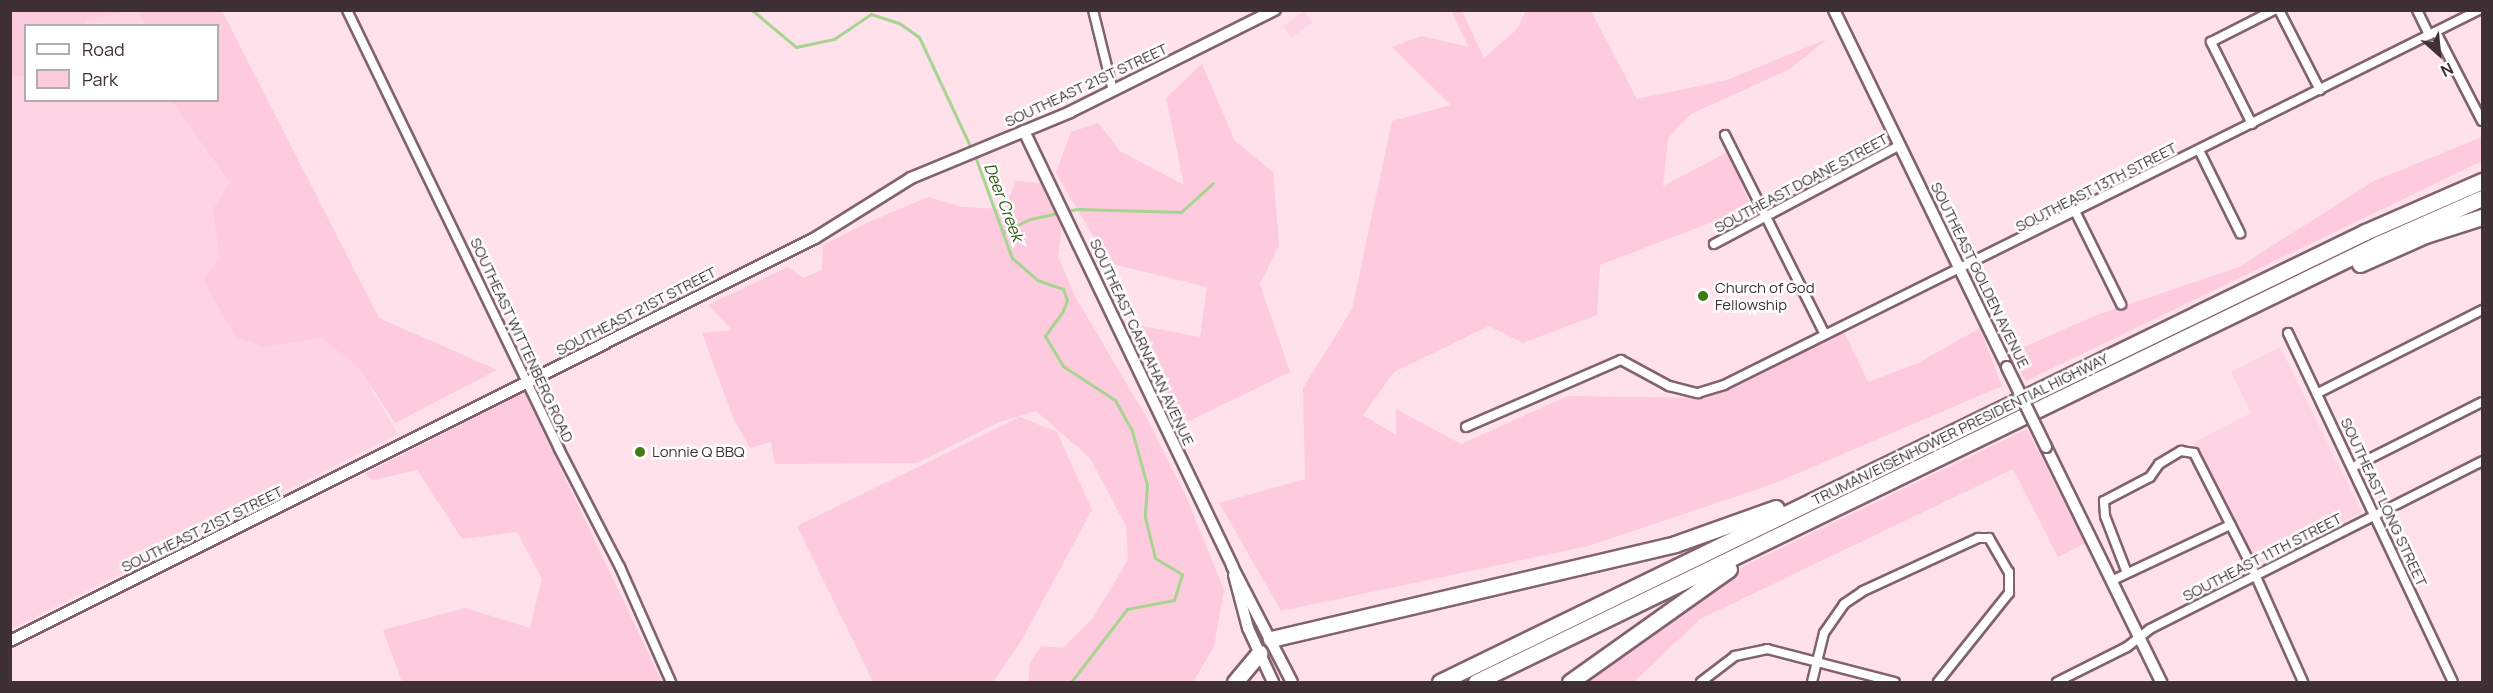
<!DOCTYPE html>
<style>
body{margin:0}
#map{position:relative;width:2493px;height:693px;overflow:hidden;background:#fee1eb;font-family:Manrope,sans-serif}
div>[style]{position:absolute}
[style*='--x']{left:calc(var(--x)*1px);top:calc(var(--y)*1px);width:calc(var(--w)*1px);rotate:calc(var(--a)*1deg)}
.built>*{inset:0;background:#fed3e3;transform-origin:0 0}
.green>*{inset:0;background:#fecade}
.stream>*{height:3px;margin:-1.5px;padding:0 1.5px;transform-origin:1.5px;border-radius:1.5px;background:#a7d491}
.roads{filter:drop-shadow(2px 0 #81626e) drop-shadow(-2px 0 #81626e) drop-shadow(0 2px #81626e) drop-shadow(0 -2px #81626e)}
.street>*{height:8px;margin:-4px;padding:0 4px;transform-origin:4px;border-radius:4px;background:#fff}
.secondary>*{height:10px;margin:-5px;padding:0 5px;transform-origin:5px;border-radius:5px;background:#fff}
.highway>*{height:15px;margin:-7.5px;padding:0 7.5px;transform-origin:7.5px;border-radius:7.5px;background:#fff}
.bridges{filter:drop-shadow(2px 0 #81626e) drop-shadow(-2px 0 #81626e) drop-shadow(0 2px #81626e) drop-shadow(0 -2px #81626e)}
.secondary-bridge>*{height:10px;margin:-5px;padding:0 5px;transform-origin:5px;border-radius:5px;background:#fff}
.dots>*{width:16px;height:16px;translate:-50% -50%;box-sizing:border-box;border:3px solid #fff;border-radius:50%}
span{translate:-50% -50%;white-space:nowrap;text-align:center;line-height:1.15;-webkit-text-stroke:5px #fff;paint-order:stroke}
.street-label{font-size:15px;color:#3e3035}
.poi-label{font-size:15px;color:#3e3035}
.left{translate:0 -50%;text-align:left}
.water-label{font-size:16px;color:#325a18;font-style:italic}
.frame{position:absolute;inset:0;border:12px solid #3e3035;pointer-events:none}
.legend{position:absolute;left:24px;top:24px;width:195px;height:78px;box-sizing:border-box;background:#fff;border:2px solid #b2acae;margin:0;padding:8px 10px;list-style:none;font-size:18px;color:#3e3035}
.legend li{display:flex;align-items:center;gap:12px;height:30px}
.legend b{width:30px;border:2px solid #b2acae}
.north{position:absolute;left:2409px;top:24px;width:60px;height:60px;-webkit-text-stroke:4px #fff;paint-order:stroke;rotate:153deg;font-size:16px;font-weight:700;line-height:24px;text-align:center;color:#3e3035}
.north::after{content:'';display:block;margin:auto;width:21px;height:27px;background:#3e3035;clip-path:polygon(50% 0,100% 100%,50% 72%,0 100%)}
</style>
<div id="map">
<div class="built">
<i style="clip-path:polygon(128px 10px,139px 11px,145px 25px,84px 26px,87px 20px)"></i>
<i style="left:1304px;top:11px;width:14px;height:26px;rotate:54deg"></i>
<i style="clip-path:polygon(10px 76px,25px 76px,26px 100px,172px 101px,229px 184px,213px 209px,219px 258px,263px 347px,321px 338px,359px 368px,398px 434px,11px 629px)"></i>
<i style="clip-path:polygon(2280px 347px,2362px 512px,2256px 565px,2194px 442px,2251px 413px,2231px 372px)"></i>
</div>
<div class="green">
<i style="clip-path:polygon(10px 11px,11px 10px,128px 11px,87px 20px,84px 25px,26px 26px,25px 76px,11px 76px)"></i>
<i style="clip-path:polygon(139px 11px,222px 11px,379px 318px,497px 370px,395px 423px,359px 368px,321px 338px,263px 347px,235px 336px,203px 280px,219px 258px,213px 209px,229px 183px,172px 101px,218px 100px,218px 26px,145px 25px)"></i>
<i style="clip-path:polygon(1451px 11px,1462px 11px,1484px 58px,1516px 30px,1526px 11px,1591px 11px,1637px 99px,1727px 80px,1827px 39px,1790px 69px,1691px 114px,1668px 138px,1663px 186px,1728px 152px,1751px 207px,1600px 265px,1597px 315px,1523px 343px,1489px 326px,1394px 372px,1363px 415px,1396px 435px,1396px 409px,1461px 444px,1568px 396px,1705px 398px,1732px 389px,1844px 332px,1868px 382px,1918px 363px,1980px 328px,2002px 386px,1773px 484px,1588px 546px,1281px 611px,1219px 503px,1305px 479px,1303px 388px,1352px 309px,1392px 121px,1451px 105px,1392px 47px,1421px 36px,1469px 47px)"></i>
<i style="clip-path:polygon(1202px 64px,1235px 141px,1273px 172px,1279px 245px,1260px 284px,1290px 372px,1183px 424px,1130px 329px,1142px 326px,1200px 337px,1207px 287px,1109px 263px,1056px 173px,1071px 132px,1098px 123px,1120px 151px,1184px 185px,1166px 98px)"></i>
<i style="clip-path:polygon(2482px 137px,2482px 161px,2026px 381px,2014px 362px,2024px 347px,2097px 315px,2239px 267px,2374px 181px)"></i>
<i style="clip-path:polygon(1016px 181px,1040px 183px,1062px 228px,1058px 257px,1076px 298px,1148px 420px,1185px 494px,1224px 590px,1214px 647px,1193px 682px,1028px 682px,1030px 663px,1041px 646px,1063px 648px,1093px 618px,1128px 560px,1126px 526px,1090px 458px,1036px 411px,1000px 422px,917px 463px,775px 464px,771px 442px,750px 448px,734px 420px,702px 333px,732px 330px,708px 305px,788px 267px,803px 278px,822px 270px,823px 245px,867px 223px,928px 197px,962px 207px,1005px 209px)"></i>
<i style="clip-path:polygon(524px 392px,662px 682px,402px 682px,383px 630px,465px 608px,530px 628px,542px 579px,517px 532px,462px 539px,417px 470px,373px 480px,364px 474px)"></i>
<i style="clip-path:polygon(1020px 417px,1057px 432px,1092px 510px,1020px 643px,993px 682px,873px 682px,797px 526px)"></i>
<i style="clip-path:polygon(2027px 429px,2085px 543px,2058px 557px,2013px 469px,1700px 619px,1634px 682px,1581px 682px,1710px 586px,1750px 563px)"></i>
</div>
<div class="stream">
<i style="--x:752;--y:10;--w:57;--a:40.1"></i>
<i style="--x:796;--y:47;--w:39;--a:-12"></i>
<i style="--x:834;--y:39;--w:45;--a:-34"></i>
<i style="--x:871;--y:14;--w:29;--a:18"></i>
<i style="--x:899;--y:23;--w:24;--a:35"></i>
<i style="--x:919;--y:37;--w:125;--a:64.9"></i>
<i style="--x:975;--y:156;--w:109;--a:70.1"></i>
<i style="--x:1012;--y:258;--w:33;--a:41"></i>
<i style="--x:1037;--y:280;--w:28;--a:19"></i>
<i style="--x:1063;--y:289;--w:12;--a:70"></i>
<i style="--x:1067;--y:300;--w:12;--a:110"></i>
<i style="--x:1063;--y:311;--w:31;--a:126"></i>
<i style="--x:1045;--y:336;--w:35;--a:59"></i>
<i style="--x:1063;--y:366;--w:62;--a:33.2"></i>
<i style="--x:1115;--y:400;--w:35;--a:61"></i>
<i style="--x:1132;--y:431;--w:56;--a:74.5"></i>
<i style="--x:1147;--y:485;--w:32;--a:94"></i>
<i style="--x:1145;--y:517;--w:42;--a:76.3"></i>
<i style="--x:1155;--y:558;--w:31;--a:31"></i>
<i style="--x:1182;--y:574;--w:27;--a:107"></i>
<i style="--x:1174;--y:600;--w:48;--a:169.2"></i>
<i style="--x:1127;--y:609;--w:92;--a:127.5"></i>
<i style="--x:1004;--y:232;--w:29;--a:-27"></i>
<i style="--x:1030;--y:219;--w:48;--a:-12"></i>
<i style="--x:1077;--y:209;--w:104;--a:1.7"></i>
<i style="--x:1181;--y:212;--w:43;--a:-42.2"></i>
</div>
<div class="roads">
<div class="street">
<i style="--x:347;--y:10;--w:488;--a:64.2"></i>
<i style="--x:559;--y:449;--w:133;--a:62.7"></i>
<i style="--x:620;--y:567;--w:126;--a:66.1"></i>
<i style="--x:1093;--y:10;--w:83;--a:76.1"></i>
<i style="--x:2279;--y:10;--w:90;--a:62.9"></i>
<i style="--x:2417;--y:10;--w:28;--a:64"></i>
<i style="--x:2436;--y:32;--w:100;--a:62.7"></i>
<i style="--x:2252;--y:124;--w:92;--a:-116.6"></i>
<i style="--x:2211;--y:42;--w:71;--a:-26.9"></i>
<i style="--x:1725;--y:135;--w:221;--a:63.4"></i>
<i style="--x:2199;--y:150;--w:93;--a:63.7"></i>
<i style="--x:2076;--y:213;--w:102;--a:63.7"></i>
<i style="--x:1714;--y:244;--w:211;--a:-28"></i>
<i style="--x:2288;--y:333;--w:386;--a:64.7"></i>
<i style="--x:2318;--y:393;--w:184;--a:-26.8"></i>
<i style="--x:1466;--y:427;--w:169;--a:-23.4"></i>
<i style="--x:1621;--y:360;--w:55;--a:28.4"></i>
<i style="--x:1669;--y:386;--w:30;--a:14"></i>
<i style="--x:1698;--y:393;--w:27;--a:-17"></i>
<i style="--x:1724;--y:385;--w:843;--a:-26.41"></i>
<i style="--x:2353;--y:467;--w:144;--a:-26.7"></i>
<i style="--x:2127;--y:573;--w:61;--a:-111.1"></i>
<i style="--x:2105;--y:516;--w:15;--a:-94"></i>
<i style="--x:2104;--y:501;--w:52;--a:-27.6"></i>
<i style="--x:2150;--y:477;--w:16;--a:-55"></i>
<i style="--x:2159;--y:464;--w:26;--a:-31"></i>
<i style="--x:2181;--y:451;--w:13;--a:9"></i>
<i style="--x:2194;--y:453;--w:121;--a:63"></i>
<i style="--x:2249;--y:561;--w:133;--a:65.9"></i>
<i style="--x:2111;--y:581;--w:132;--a:-25.2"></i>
<i style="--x:1701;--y:682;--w:43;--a:-37.4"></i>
<i style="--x:1735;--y:656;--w:33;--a:-12"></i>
<i style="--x:1767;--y:649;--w:132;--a:14.5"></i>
<i style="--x:1812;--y:682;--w:50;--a:-76.2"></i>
<i style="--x:1824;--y:633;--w:35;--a:-55"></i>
<i style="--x:1844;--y:604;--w:23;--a:-34"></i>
<i style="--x:1863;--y:591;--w:127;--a:-24.7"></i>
<i style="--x:1978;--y:538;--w:11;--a:0"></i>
<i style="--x:1989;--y:538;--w:39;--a:60"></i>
<i style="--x:2009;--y:572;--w:21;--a:90"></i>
<i style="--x:2009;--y:593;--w:114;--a:128.6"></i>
<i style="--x:2057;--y:682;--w:78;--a:-26.6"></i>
<i style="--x:2127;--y:647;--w:29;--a:-38"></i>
<i style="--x:2150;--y:629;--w:372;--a:-26.8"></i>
</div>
<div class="secondary">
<i style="--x:1834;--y:10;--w:397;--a:64.1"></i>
<i style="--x:1024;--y:131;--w:482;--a:64.4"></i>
<i style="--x:1232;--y:566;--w:131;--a:62.7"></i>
<i style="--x:2046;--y:447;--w:262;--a:63.9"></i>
<i style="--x:1234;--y:575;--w:55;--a:75.2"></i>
<i style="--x:1248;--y:628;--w:60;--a:65.2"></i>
<i style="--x:10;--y:641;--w:900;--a:-26.59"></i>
<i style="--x:815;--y:238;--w:113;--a:-32"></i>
<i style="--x:911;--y:178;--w:172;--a:-22.5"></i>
<i style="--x:1070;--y:112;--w:229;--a:-26.5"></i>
</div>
<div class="highway">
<i style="--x:2360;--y:264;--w:71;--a:-24"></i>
<i style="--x:2425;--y:235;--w:60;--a:-17.5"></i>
<i style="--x:1271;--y:639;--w:415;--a:-13.2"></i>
<i style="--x:1675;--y:544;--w:107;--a:-19.6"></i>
<i style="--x:1235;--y:682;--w:38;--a:-50"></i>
<i style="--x:1440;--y:682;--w:1029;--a:-25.94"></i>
<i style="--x:2365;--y:232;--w:128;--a:-23.6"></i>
<i style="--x:1476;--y:682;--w:1005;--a:-25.9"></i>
<i style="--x:2380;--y:243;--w:111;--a:-23.8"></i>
<i style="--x:1570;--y:682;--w:195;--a:-35.4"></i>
</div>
</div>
<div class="bridges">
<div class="secondary-bridge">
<i style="--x:2007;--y:367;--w:89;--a:64"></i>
</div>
</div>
<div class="dots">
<i style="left:1703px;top:296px;background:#3f7a13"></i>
<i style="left:640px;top:452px;background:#3f7a13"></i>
</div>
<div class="street-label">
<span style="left:1086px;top:85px;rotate:-25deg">SOUTHEAST 21ST STREET</span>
<span style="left:1801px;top:183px;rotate:-28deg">SOUTHEAST DOANE STREET</span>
<span style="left:2096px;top:187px;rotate:-27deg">SOUTHEAST 13TH STREET</span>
<span style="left:1980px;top:275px;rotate:64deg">SOUTHEAST GOLDEN AVENUE</span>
<span style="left:636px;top:311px;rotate:-27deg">SOUTHEAST 21ST STREET</span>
<span style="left:522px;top:340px;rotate:65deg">SOUTHEAST WITTENBERG ROAD</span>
<span style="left:1142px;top:342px;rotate:65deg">SOUTHEAST CARNAHAN AVENUE</span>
<span style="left:1960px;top:429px;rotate:-26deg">TRUMAN/EISENHOWER PRESIDENTIAL HIGHWAY</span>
<span style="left:2384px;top:502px;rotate:65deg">SOUTHEAST LONG STREET</span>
<span style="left:202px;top:529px;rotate:-26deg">SOUTHEAST 21ST STREET</span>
<span style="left:2262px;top:557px;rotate:-27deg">SOUTHEAST 11TH STREET</span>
</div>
<div class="poi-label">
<span class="left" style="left:1715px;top:296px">Church of God<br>Fellowship</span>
<span class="left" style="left:652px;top:452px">Lonnie Q BBQ</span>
</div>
<div class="water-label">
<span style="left:1004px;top:202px;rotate:69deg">Deer Creek</span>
</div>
<div class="frame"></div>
<ul class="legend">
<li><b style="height:8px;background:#fff"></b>Road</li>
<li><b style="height:16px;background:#fecade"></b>Park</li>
</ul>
<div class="north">N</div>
</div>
